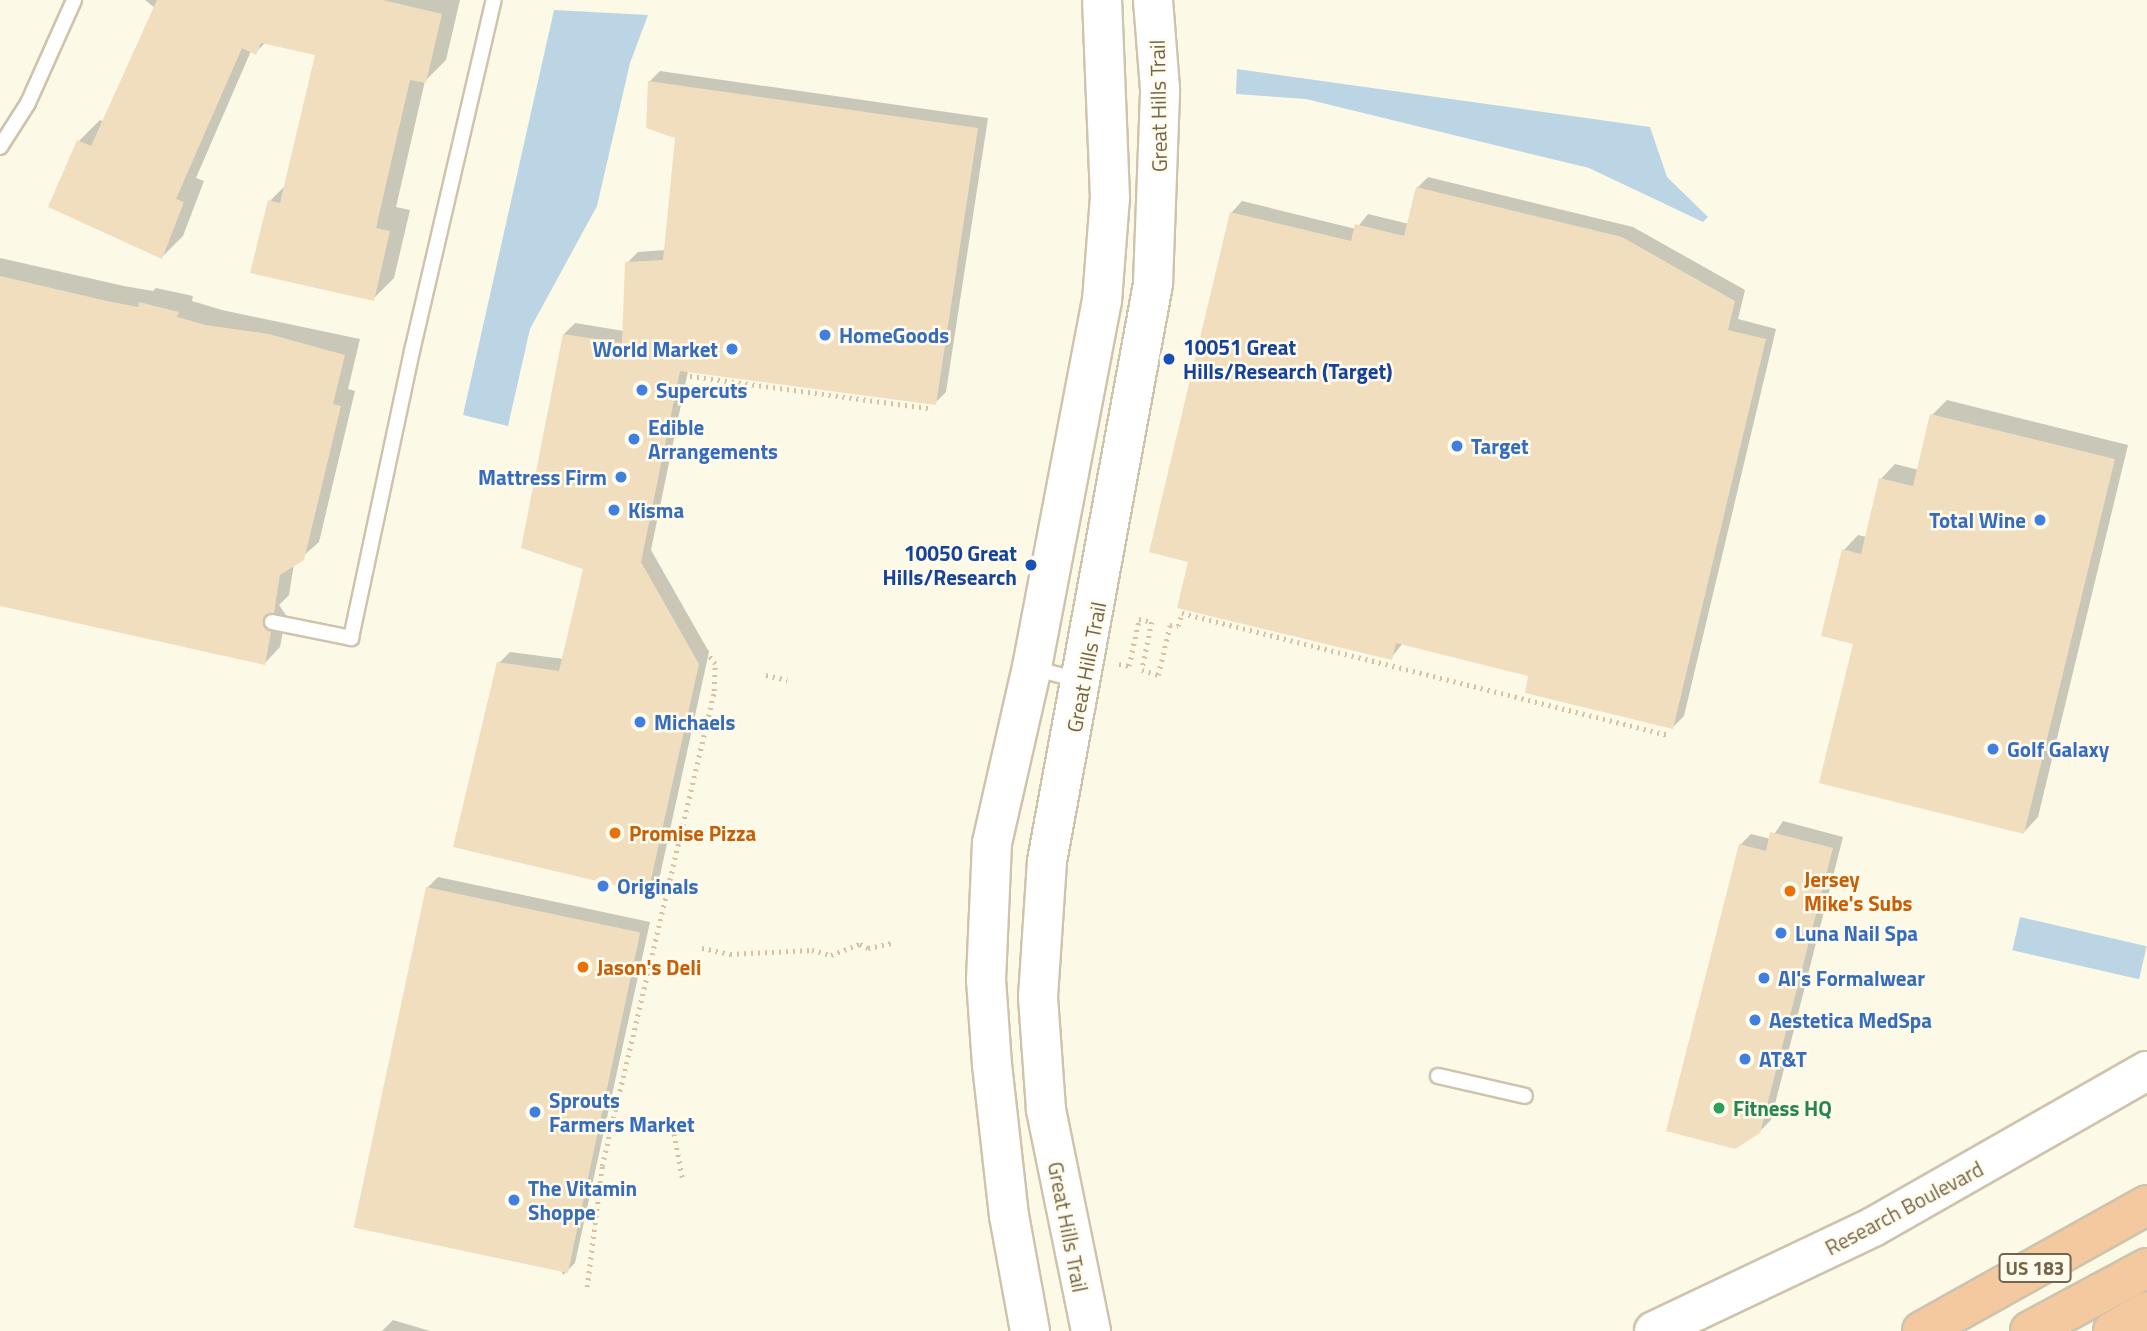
<!DOCTYPE html>
<style>
body{margin:0}
#map{position:relative;width:2147px;height:1331px;overflow:hidden;background:#fcf9e7;font-family:"Titillium Web",sans-serif}
div>[style]{position:absolute}
[style*='--x']{left:calc(var(--x)*1px);top:calc(var(--y)*1px);width:calc(var(--w)*1px);rotate:calc(var(--a)*1deg)}
.water>*{inset:0;background:#bbd5e5;transform-origin:0 0}
.shadow>*{inset:0;background:#0003}
.building>*{inset:0;background:#f1debf;transform-origin:0 0}
.path>*{height:4.5px;margin-top:-2.25px;transform-origin:0;background:repeating-linear-gradient(90deg,#d6c2a2 0 2px,transparent 0 7px)}
.roads{filter:drop-shadow(2px 0 #cec3ad) drop-shadow(-2px 0 #cec3ad) drop-shadow(0 2px #cec3ad) drop-shadow(0 -2px #cec3ad)}
.lane>*{height:14px;margin:-7px;padding:0 7px;transform-origin:7px;border-radius:7px;background:#fff}
.secondary>*{height:38px;margin:-19px;padding:0 19px;transform-origin:19px;border-radius:19px;background:#fff}
.highway>*{height:38px;margin:-19px;padding:0 19px;transform-origin:19px;border-radius:19px;background:#f5c99f}
.dots>*{width:19px;height:19px;translate:-50% -50%;box-sizing:border-box;border:4px solid #fffced;border-radius:50%}
span{translate:-50% -50%;white-space:nowrap;text-align:center;line-height:1.15;-webkit-text-stroke:5px #fffced;paint-order:stroke}
.shield-label span{padding:2px 5px;background:#fffced;border:2px solid;border-radius:5px;-webkit-text-stroke-width:0}
.shield-label{font-size:19px;color:#75644b;font-weight:700}
.street-label{font-size:21px;color:#75644b}
.shop-label{font-size:21px;color:#366cbe;font-weight:700}
.left{translate:0 -50%;text-align:left}
.right{translate:-100% -50%;text-align:right}
.transit-label{font-size:21px;color:#164399;font-weight:700}
.food-label{font-size:21px;color:#c56008;font-weight:700}
.leisure-label{font-size:21px;color:#27864d;font-weight:700}
</style>
<div id="map">
<div class="water">
<i style="clip-path:polygon(554px 10px,648px 15px,630px 63px,597px 206px,530px 329px,508px 426px,463px 415px)"></i>
<i style="clip-path:polygon(1237px 69px,1650px 127px,1667px 177px,1708px 217px,1703px 222px,1589px 168px,1306px 99px,1236px 94px)"></i>
<i style="left:2020px;top:917px;width:130px;height:34px;rotate:13deg"></i>
</div>
<div class="shadow">
<i style="clip-path:polygon(145px 0,460px 0,446px 60px,425px 81px,396px 207px,410px 210px,394px 278px,373px 299px,270px 201px,287px 184px,317px 54px,266px 42px,256px 52px,251px 51px,196px 178px,204px 181px,183px 236px,162px 257px,50px 206px,79px 141px,100px 120px,104px 122px,155px 8px)"></i>
<i style="clip-path:polygon(660px 71px,988px 118px,946px 392px,935px 403px,688px 371px,651px 550px,709px 652px,659px 880px,648px 891px,499px 663px,510px 652px,564px 659px,585px 568px,564px 334px,575px 323px,624px 331px,627px 263px,638px 252px,666px 250px,677px 137px,649px 82px)"></i>
<i style="clip-path:polygon(1428px 177px,1633px 227px,1745px 290px,1738px 319px,1776px 329px,1684px 716px,1673px 727px,1530px 674px,1403px 643px,1391px 658px,1190px 561px,1231px 213px,1242px 201px,1356px 229px,1368px 214px,1409px 224px,1417px 188px)"></i>
<i style="clip-path:polygon(0 258px,124px 286px,153px 291px,156px 288px,193px 296px,192px 301px,222px 310px,360px 339px,348px 389px,355px 391px,319px 542px,294px 564px,289px 595px,279px 605px,286px 615px,280px 647px,265px 663px,0 604px)"></i>
<i style="clip-path:polygon(1947px 400px,2128px 445px,2038px 817px,2024px 832px,1855px 643px,1844px 550px,1858px 535px,1867px 537px,1881px 479px,1895px 464px,1919px 470px,1932px 415px)"></i>
<i style="clip-path:polygon(1783px 821px,1843px 837px,1771px 1120px,1759px 1132px,1740px 845px,1751px 834px,1771px 839px)"></i>
<i style="clip-path:polygon(438px 877px,650px 922px,575px 1263px,563px 1275px,427px 888px)"></i>
<i style="clip-path:polygon(393px 1320px,430px 1331px,382px 1331px)"></i>
</div>
<div class="building">
<i style="clip-path:polygon(157px 0,383px 0,442px 14px,426px 83px,410px 80px,376px 228px,390px 231px,374px 301px,250px 273px,268px 200px,280px 203px,315px 55px,261px 43px,256px 55px,242px 48px,176px 199px,184px 202px,162px 259px,48px 207px,77px 140px,91px 146px)"></i>
<i style="clip-path:polygon(648px 81px,978px 128px,936px 405px,680px 371px,641px 562px,699px 664px,648px 893px,453px 847px,497px 662px,559px 671px,583px 569px,521px 548px,563px 334px,622px 343px,625px 262px,663px 260px,675px 138px,646px 128px)"></i>
<i style="clip-path:polygon(1416px 187px,1622px 237px,1735px 301px,1728px 330px,1766px 339px,1673px 729px,1525px 693px,1528px 676px,1396px 643px,1392px 660px,1177px 608px,1188px 562px,1149px 552px,1230px 212px,1351px 241px,1355px 224px,1404px 236px)"></i>
<i style="clip-path:polygon(0 276px,107px 301px,138px 307px,139px 302px,179px 312px,177px 317px,206px 325px,269px 334px,345px 355px,333px 404px,341px 406px,304px 560px,280px 575px,274px 613px,263px 619px,271px 632px,265px 665px,0 606px)"></i>
<i style="clip-path:polygon(1930px 414px,2115px 459px,2024px 834px,1819px 783px,1853px 644px,1821px 636px,1842px 549px,1861px 554px,1879px 478px,1913px 486px)"></i>
<i style="clip-path:polygon(1770px 832px,1833px 848px,1760px 1133px,1735px 1149px,1666px 1131px,1739px 844px,1766px 851px)"></i>
<i style="left:426px;top:887px;width:219px;height:348px;rotate:12deg"></i>
</div>
<div class="path">
<i style="--x:1119;--y:664;--w:10;--a:11"></i>
<i style="--x:1129;--y:666;--w:48;--a:-78"></i>
<i style="--x:1139;--y:619;--w:13;--a:13"></i>
<i style="--x:1152;--y:622;--w:49;--a:101.8"></i>
<i style="--x:1142;--y:670;--w:17;--a:17"></i>
<i style="--x:1158;--y:675;--w:51;--a:-76.5"></i>
<i style="--x:1170;--y:625;--w:8;--a:7"></i>
<i style="--x:1178;--y:626;--w:14;--a:-73"></i>
<i style="--x:1182;--y:613;--w:501;--a:14.09"></i>
<i style="--x:766;--y:675;--w:22;--a:13"></i>
<i style="--x:702;--y:948;--w:29;--a:12"></i>
<i style="--x:730;--y:954;--w:82;--a:-2.8"></i>
<i style="--x:812;--y:950;--w:20;--a:15"></i>
<i style="--x:831;--y:955;--w:31;--a:-21"></i>
<i style="--x:860;--y:944;--w:9;--a:27"></i>
<i style="--x:868;--y:948;--w:24;--a:-12"></i>
<i style="--x:673;--y:1127;--w:54;--a:79.3"></i>
<i style="--x:587;--y:1287;--w:122;--a:-82.9"></i>
<i style="--x:602;--y:1166;--w:488;--a:-76.7"></i>
<i style="--x:714;--y:691;--w:27;--a:-88"></i>
<i style="--x:715;--y:664;--w:123;--a:-125.4"></i>
<i style="--x:644;--y:564;--w:193;--a:-78.3"></i>
<i style="--x:683;--y:375;--w:252;--a:7.7"></i>
</div>
<div class="roads">
<div class="lane">
<i style="--x:0;--y:147;--w:52;--a:-57.5"></i>
<i style="--x:28;--y:103;--w:113;--a:-65.9"></i>
<i style="--x:272;--y:622;--w:81;--a:11.4"></i>
<i style="--x:351;--y:638;--w:293;--a:-78"></i>
<i style="--x:412;--y:351;--w:360;--a:-76.9"></i>
<i style="--x:1033;--y:668;--w:47;--a:14.9"></i>
<i style="--x:1438;--y:1076;--w:89;--a:12.9"></i>
</div>
<div class="secondary">
<i style="--x:1030;--y:1331;--w:117;--a:-100.3"></i>
<i style="--x:1009;--y:1216;--w:152;--a:-96.4"></i>
<i style="--x:992;--y:1065;--w:85;--a:-94"></i>
<i style="--x:986;--y:980;--w:137;--a:-87.5"></i>
<i style="--x:992;--y:843;--w:180;--a:-77.2"></i>
<i style="--x:1032;--y:667;--w:373;--a:-79.2"></i>
<i style="--x:1102;--y:301;--w:103;--a:-85.6"></i>
<i style="--x:1110;--y:198;--w:198;--a:-92.3"></i>
<i style="--x:1091;--y:1331;--w:227;--a:-101.5"></i>
<i style="--x:1046;--y:1109;--w:112;--a:-94.1"></i>
<i style="--x:1038;--y:997;--w:136;--a:-86.2"></i>
<i style="--x:1047;--y:861;--w:587;--a:-79.59"></i>
<i style="--x:1153;--y:284;--w:195;--a:-87.9"></i>
<i style="--x:1160;--y:89;--w:89;--a:-94.5"></i>
<i style="--x:1654;--y:1331;--w:242;--a:-25.4"></i>
<i style="--x:1873;--y:1227;--w:315;--a:-29.7"></i>
</div>
<div class="highway">
<i style="--x:1922;--y:1331;--w:258;--a:-29.2"></i>
<i style="--x:2030;--y:1331;--w:133;--a:-28.3"></i>
<i style="--x:2113;--y:1331;--w:39;--a:-30"></i>
</div>
</div>
<div class="dots">
<i style="left:825px;top:335px;background:#3f7fe0"></i>
<i style="left:732px;top:349px;background:#3f7fe0"></i>
<i style="left:1169px;top:359px;background:#1a4fb4"></i>
<i style="left:642px;top:390px;background:#3f7fe0"></i>
<i style="left:634px;top:439px;background:#3f7fe0"></i>
<i style="left:1457px;top:446px;background:#3f7fe0"></i>
<i style="left:621px;top:477px;background:#3f7fe0"></i>
<i style="left:614px;top:510px;background:#3f7fe0"></i>
<i style="left:2040px;top:520px;background:#3f7fe0"></i>
<i style="left:1031px;top:565px;background:#1a4fb4"></i>
<i style="left:640px;top:722px;background:#3f7fe0"></i>
<i style="left:1993px;top:749px;background:#3f7fe0"></i>
<i style="left:615px;top:833px;background:#e8710a"></i>
<i style="left:603px;top:886px;background:#3f7fe0"></i>
<i style="left:1790px;top:891px;background:#e8710a"></i>
<i style="left:1781px;top:933px;background:#3f7fe0"></i>
<i style="left:583px;top:967px;background:#e8710a"></i>
<i style="left:1764px;top:978px;background:#3f7fe0"></i>
<i style="left:1755px;top:1020px;background:#3f7fe0"></i>
<i style="left:1745px;top:1059px;background:#3f7fe0"></i>
<i style="left:1719px;top:1108px;background:#2e9e5b"></i>
<i style="left:535px;top:1112px;background:#3f7fe0"></i>
<i style="left:514px;top:1200px;background:#3f7fe0"></i>
</div>
<div class="shield-label">
<span style="left:2035px;top:1268px">US 183</span>
</div>
<div class="street-label">
<span style="left:1158px;top:106px;rotate:-91deg">Great Hills Trail</span>
<span style="left:1086px;top:667px;rotate:-79deg">Great Hills Trail</span>
<span style="left:1904px;top:1208px;rotate:-28deg">Research Boulevard</span>
<span style="left:1068px;top:1227px;rotate:79deg">Great Hills Trail</span>
</div>
<div class="shop-label">
<span class="left" style="left:839px;top:335px">HomeGoods</span>
<span class="right" style="left:718px;top:349px">World Market</span>
<span class="left" style="left:656px;top:390px">Supercuts</span>
<span class="left" style="left:648px;top:439px">Edible<br>Arrangements</span>
<span class="left" style="left:1471px;top:446px">Target</span>
<span class="right" style="left:607px;top:477px">Mattress Firm</span>
<span class="left" style="left:628px;top:510px">Kisma</span>
<span class="right" style="left:2026px;top:520px">Total Wine</span>
<span class="left" style="left:654px;top:722px">Michaels</span>
<span class="left" style="left:2007px;top:749px">Golf Galaxy</span>
<span class="left" style="left:617px;top:886px">Originals</span>
<span class="left" style="left:1795px;top:933px">Luna Nail Spa</span>
<span class="left" style="left:1778px;top:978px">Al's Formalwear</span>
<span class="left" style="left:1769px;top:1020px">Aestetica MedSpa</span>
<span class="left" style="left:1759px;top:1059px">AT&amp;T</span>
<span class="left" style="left:549px;top:1112px">Sprouts<br>Farmers Market</span>
<span class="left" style="left:528px;top:1200px">The Vitamin<br>Shoppe</span>
</div>
<div class="transit-label">
<span class="left" style="left:1183px;top:359px">10051 Great<br>Hills/Research (Target)</span>
<span class="right" style="left:1017px;top:565px">10050 Great<br>Hills/Research</span>
</div>
<div class="food-label">
<span class="left" style="left:629px;top:833px">Promise Pizza</span>
<span class="left" style="left:1804px;top:891px">Jersey<br>Mike's Subs</span>
<span class="left" style="left:597px;top:967px">Jason's Deli</span>
</div>
<div class="leisure-label">
<span class="left" style="left:1733px;top:1108px">Fitness HQ</span>
</div>
</div>
